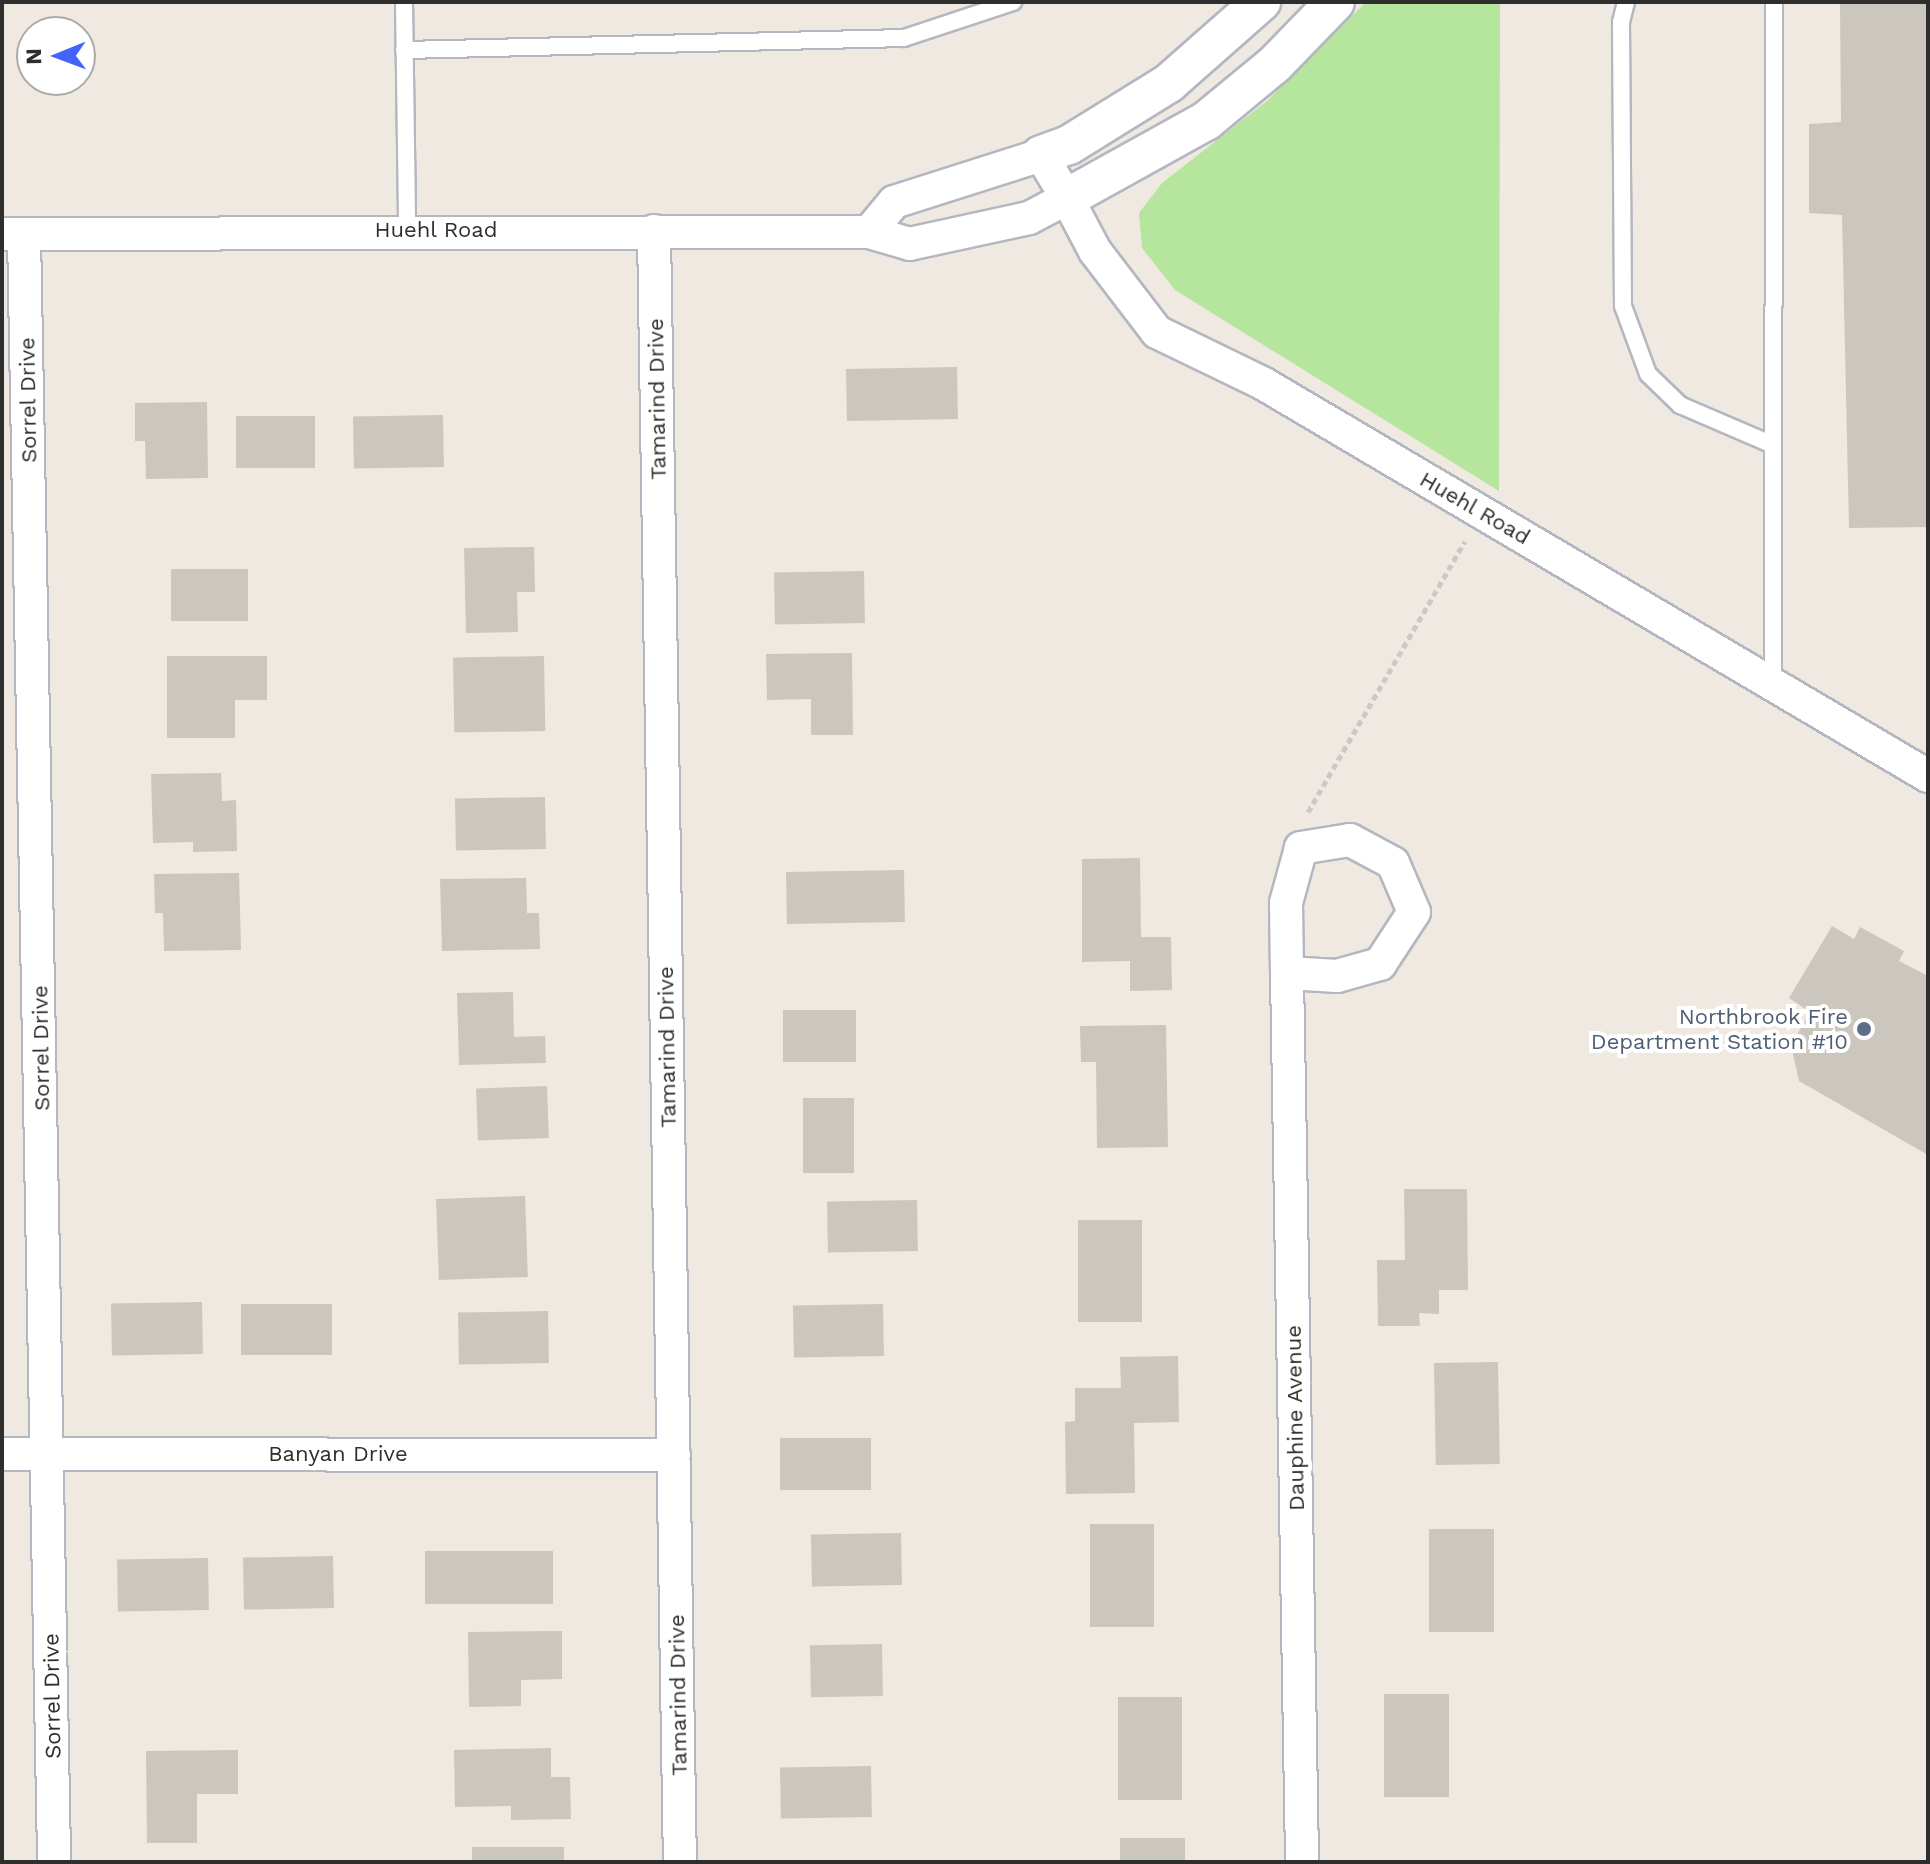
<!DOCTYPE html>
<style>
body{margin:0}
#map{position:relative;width:1930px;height:1864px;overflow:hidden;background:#efe9e1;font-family:"Work Sans",sans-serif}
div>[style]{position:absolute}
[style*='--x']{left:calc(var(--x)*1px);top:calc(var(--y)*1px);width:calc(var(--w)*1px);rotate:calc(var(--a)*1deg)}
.green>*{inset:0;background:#b6e59e}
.building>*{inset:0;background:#cbc7bf;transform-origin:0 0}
.path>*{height:5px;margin-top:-2.5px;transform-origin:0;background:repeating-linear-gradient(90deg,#c9c9c9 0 6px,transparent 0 10px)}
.roads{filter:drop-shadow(2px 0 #b4b7c1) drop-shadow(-2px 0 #b4b7c1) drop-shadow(0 2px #b4b7c1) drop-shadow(0 -2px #b4b7c1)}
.service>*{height:16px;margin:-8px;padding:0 8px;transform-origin:8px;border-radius:8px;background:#fff}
.minor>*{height:32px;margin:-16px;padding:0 16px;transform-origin:16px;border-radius:16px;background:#fff}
.tertiary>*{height:38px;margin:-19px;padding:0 19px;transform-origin:19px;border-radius:19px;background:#fff}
.dots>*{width:22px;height:22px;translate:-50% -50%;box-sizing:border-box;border:4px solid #fff;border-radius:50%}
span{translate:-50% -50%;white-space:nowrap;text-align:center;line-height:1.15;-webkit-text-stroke:8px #fff;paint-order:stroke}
.street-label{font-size:22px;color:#2e2e2e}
.service-label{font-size:22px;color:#4e5e75}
.right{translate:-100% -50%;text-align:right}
.frame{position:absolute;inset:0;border:4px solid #2e2e2e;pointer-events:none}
.north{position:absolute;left:16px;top:16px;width:80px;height:80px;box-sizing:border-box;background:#fff;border:2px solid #ababab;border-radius:50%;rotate:269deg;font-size:22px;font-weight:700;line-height:32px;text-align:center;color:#2e2e2e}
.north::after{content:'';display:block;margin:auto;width:28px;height:36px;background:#4264fb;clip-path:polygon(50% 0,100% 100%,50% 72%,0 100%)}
</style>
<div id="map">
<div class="green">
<i style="clip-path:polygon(1366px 2px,1500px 2px,1499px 491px,1175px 290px,1142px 248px,1139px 213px,1162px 183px,1267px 101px)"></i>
</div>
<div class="building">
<i style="clip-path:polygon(1840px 2px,1928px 2px,1928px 527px,1849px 528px,1842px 215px,1809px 213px,1809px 124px,1841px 122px)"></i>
<i style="left:957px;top:367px;width:52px;height:111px;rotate:89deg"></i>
<i style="clip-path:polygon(207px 402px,208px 478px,146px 479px,145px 441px,135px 441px,135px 403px)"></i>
<i style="left:443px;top:415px;width:52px;height:90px;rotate:89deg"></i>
<i style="left:236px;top:416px;width:79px;height:52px"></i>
<i style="clip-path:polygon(534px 547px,535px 592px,517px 592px,518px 632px,466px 633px,464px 548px)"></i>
<i style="left:171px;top:569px;width:77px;height:52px"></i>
<i style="left:864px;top:571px;width:52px;height:90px;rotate:89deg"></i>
<i style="clip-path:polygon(852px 653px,853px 735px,811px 735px,811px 699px,767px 700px,766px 654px)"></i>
<i style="clip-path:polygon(167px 656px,267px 656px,267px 700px,235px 700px,235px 738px,167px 738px)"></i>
<i style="left:544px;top:656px;width:75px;height:91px;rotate:89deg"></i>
<i style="clip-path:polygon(221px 773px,222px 801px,236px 800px,237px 851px,193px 852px,193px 842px,153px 843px,151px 774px)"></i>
<i style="left:545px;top:797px;width:52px;height:90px;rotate:89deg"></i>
<i style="clip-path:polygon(1140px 858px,1141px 937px,1171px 937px,1172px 990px,1130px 991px,1130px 961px,1082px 962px,1082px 859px)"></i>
<i style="left:904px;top:870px;width:52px;height:118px;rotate:89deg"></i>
<i style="clip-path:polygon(239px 873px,241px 950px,164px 951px,163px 913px,155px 913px,154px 874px)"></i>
<i style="clip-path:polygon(526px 878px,527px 913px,539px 913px,540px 949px,442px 951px,440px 879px)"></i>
<i style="clip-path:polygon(1832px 926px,1854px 939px,1860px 927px,1904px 951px,1899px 961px,1928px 976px,1928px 1155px,1799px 1081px,1791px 1045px,1810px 1012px,1789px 998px)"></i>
<i style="clip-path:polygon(513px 992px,514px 1037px,545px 1036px,546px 1063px,459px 1065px,457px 993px)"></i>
<i style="left:783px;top:1010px;width:73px;height:52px"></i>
<i style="clip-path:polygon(1166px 1025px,1168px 1147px,1097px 1148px,1096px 1062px,1081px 1062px,1080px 1026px)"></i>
<i style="left:547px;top:1086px;width:52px;height:71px;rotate:88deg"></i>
<i style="left:803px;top:1098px;width:51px;height:75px"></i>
<i style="clip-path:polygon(1404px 1189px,1467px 1189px,1468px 1290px,1439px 1290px,1439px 1314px,1419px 1313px,1420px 1326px,1378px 1326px,1377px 1260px,1405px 1260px)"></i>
<i style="left:525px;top:1196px;width:81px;height:89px;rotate:88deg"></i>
<i style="left:917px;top:1200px;width:51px;height:90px;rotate:89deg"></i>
<i style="left:1078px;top:1220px;width:64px;height:102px"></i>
<i style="left:202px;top:1302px;width:52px;height:91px;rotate:89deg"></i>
<i style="left:332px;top:1304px;width:51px;height:91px;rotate:90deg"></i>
<i style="left:883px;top:1304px;width:52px;height:90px;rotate:89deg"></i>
<i style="left:548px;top:1311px;width:52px;height:90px;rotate:89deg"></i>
<i style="clip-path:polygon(1178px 1356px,1179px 1422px,1134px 1423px,1135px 1493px,1066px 1494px,1065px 1422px,1075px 1421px,1075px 1388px,1121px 1388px,1120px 1357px)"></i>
<i style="left:1498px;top:1362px;width:102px;height:64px;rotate:89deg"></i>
<i style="left:871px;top:1438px;width:52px;height:91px;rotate:90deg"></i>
<i style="left:1090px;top:1524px;width:64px;height:103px"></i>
<i style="left:1429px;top:1529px;width:65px;height:103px"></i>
<i style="left:901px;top:1533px;width:52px;height:90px;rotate:89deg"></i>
<i style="left:553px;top:1551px;width:53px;height:128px;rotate:90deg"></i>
<i style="left:333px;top:1556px;width:52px;height:90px;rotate:89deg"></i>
<i style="left:208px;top:1558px;width:52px;height:91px;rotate:89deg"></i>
<i style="clip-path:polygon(562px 1631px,562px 1679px,521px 1680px,521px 1706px,469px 1707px,468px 1632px)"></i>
<i style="left:882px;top:1644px;width:52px;height:72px;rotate:89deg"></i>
<i style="left:1384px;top:1694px;width:65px;height:103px"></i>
<i style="left:1118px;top:1697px;width:64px;height:103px"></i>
<i style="clip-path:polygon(551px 1748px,551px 1777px,570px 1777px,571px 1819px,511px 1820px,511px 1806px,455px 1807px,454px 1750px)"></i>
<i style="clip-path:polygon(238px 1750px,238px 1794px,197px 1794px,197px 1843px,147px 1843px,146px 1751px)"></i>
<i style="left:871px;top:1766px;width:51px;height:91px;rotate:89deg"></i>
<i style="left:1120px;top:1838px;width:65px;height:24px"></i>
<i style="left:564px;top:1847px;width:15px;height:92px;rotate:90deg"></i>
</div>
<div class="path">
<i style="--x:1308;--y:812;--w:313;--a:-59.9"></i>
</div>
<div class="roads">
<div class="service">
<i style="--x:404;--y:2;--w:227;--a:89.2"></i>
<i style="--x:1626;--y:2;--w:21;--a:104"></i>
<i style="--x:1621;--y:22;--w:284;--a:89.6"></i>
<i style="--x:1623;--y:306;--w:72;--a:69.8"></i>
<i style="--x:1648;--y:374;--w:45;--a:44.1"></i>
<i style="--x:1680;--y:405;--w:101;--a:23.3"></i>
<i style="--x:404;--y:50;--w:500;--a:-1.37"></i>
<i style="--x:904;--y:38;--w:115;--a:-18.3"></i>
<i style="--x:1773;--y:683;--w:681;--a:-89.92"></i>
</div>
<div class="minor">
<i style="--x:1067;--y:198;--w:43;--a:152.2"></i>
<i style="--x:1029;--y:218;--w:122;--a:167.7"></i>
<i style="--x:910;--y:244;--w:43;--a:-163.7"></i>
<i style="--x:869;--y:232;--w:39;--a:-50"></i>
<i style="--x:894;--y:202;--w:154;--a:-17.7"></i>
<i style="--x:1041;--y:155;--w:50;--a:58.8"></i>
<i style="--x:1067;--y:198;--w:60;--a:62.2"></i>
<i style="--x:1095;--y:251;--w:102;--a:52.6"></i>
<i style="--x:1157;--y:332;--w:119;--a:25.9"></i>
<i style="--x:1264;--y:384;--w:771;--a:30.56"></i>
<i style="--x:654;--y:231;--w:1631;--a:89.09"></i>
<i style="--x:2;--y:234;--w:867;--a:-0.13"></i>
<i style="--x:24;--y:234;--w:1628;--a:88.94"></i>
<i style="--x:1287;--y:973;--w:50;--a:3.4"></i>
<i style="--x:1337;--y:976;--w:45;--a:-15.6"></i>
<i style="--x:1380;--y:964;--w:62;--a:-56.8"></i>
<i style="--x:1414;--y:912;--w:53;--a:-113.2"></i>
<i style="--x:1393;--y:863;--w:49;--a:-151.9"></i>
<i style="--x:1350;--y:840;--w:50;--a:170.7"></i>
<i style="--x:1301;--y:848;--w:57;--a:105.3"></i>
<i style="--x:1286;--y:903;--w:70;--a:89.2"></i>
<i style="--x:1287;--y:973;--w:889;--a:89.03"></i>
<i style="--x:2;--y:1454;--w:672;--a:0.09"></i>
</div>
<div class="tertiary">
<i style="--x:1041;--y:155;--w:30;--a:-20"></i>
<i style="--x:1069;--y:145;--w:118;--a:-31.8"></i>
<i style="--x:1169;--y:83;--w:123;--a:-41.4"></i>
<i style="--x:1067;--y:198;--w:159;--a:-29"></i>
<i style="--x:1206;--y:121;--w:89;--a:-39.6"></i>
<i style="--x:1275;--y:64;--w:86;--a:-45.9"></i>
</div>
</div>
<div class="dots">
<i style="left:1864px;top:1029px;background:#5c6f8a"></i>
</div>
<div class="street-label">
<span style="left:436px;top:230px">Huehl Road</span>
<span style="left:657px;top:399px;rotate:-91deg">Tamarind Drive</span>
<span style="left:28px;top:400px;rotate:-91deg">Sorrel Drive</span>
<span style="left:1475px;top:508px;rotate:30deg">Huehl Road</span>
<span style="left:667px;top:1047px;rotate:-91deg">Tamarind Drive</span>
<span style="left:41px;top:1048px;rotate:-91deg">Sorrel Drive</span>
<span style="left:1295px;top:1418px;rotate:-91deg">Dauphine Avenue</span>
<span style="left:338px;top:1454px">Banyan Drive</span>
<span style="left:678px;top:1695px;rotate:-91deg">Tamarind Drive</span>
<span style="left:52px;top:1696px;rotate:-91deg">Sorrel Drive</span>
</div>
<div class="service-label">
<span class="right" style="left:1848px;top:1029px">Northbrook Fire<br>Department Station #10</span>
</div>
<div class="frame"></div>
<div class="north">N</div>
</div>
